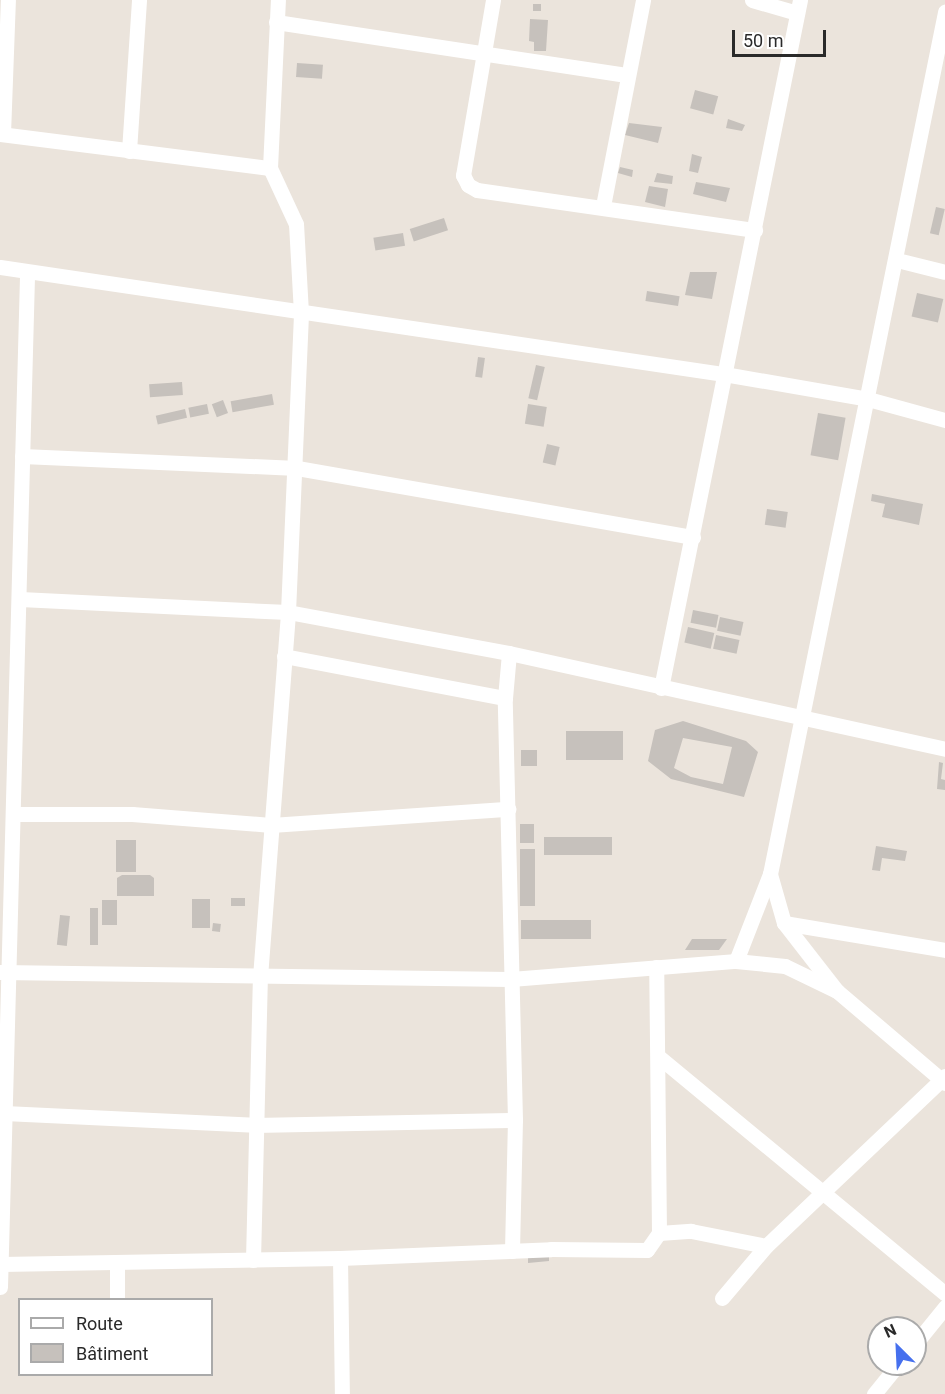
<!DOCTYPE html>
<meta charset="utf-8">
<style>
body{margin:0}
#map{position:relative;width:945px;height:1394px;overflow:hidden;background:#ebe4dc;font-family:Roboto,sans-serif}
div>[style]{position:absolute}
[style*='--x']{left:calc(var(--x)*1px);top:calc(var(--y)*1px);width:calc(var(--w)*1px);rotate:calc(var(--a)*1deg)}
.building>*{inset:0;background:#c6c1bc;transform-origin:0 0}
.minor>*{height:15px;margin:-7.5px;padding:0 7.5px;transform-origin:7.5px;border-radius:7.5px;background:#fff}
span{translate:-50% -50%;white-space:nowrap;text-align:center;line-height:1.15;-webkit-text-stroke:6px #fff;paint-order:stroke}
.legend{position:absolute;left:18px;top:1298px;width:195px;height:78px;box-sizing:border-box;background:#fff;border:2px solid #aaa;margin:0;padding:8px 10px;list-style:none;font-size:18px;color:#2a2a2a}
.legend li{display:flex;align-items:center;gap:12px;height:30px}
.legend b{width:30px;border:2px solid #aaa}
.north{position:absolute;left:867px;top:1316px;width:60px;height:60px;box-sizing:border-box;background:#fff;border:2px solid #aaa;border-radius:50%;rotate:336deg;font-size:16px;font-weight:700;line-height:24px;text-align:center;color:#2a2a2a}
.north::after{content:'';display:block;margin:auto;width:21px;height:27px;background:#4670ee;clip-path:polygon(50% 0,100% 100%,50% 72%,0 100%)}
.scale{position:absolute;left:732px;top:30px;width:94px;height:27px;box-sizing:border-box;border:3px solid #2a2a2a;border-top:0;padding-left:8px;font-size:18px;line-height:21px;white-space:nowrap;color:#2a2a2a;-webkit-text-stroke:4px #fff;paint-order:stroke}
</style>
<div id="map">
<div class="building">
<i style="left:533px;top:4px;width:8px;height:7px"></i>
<i style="clip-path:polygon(530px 19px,548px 20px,546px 51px,534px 51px,534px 42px,529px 41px)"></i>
<i style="left:297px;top:63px;width:26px;height:14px;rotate:4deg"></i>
<i style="left:695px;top:90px;width:24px;height:19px;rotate:15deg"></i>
<i style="clip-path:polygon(728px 119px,745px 125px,742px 131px,726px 128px)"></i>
<i style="clip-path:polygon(629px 123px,662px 127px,658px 143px,625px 135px)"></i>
<i style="clip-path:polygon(692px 154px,702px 157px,698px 173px,689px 171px)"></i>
<i style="clip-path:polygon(620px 167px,633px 170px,632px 177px,618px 173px)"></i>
<i style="clip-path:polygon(657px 173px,673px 176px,672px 184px,654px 182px)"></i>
<i style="clip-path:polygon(696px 182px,730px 188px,726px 202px,693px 194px)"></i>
<i style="clip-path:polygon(649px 186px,668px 189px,665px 207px,645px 202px)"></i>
<i style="left:936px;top:207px;width:9px;height:27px;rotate:13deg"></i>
<i style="left:444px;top:218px;width:13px;height:36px;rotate:72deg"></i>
<i style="left:403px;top:233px;width:13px;height:30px;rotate:81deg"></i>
<i style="clip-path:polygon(690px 272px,717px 272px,712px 299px,685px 295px)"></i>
<i style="left:647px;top:291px;width:33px;height:10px;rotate:9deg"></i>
<i style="left:917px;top:293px;width:27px;height:24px;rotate:13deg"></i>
<i style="left:478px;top:357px;width:7px;height:20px;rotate:8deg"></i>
<i style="left:536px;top:365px;width:9px;height:34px;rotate:13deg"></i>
<i style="left:182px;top:382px;width:13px;height:33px;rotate:86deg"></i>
<i style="left:272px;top:394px;width:11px;height:42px;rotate:80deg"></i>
<i style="left:223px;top:400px;width:14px;height:12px;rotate:69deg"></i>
<i style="left:207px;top:404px;width:10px;height:19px;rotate:79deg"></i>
<i style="left:528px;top:404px;width:19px;height:20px;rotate:9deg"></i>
<i style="left:185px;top:409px;width:9px;height:30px;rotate:77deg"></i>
<i style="left:818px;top:413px;width:28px;height:43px;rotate:10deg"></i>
<i style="left:547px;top:444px;width:13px;height:19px;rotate:13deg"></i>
<i style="clip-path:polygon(872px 494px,923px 504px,919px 525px,882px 517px,885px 504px,871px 501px)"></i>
<i style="left:767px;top:509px;width:21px;height:16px;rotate:8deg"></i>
<i style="left:693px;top:610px;width:26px;height:13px;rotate:11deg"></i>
<i style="left:720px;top:617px;width:24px;height:14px;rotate:12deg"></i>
<i style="left:688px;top:627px;width:27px;height:16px;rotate:13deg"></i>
<i style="left:716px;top:635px;width:24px;height:14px;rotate:12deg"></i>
<i style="clip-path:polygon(evenodd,683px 721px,746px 741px,758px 752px,744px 797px,671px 779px,648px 761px,655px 730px,683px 721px,683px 738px,732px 747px,723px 784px,691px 777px,674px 768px,683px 738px)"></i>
<i style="left:623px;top:731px;width:29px;height:57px;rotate:90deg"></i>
<i style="left:521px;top:750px;width:16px;height:16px"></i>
<i style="clip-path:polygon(939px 762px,943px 763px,941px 779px,945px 780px,945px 790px,937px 789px)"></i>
<i style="left:520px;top:824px;width:14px;height:19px"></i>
<i style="left:544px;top:837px;width:68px;height:18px"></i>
<i style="left:116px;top:840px;width:20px;height:32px"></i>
<i style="clip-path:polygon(876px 846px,907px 851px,905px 861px,882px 858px,880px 871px,872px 870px)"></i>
<i style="left:520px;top:849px;width:15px;height:57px"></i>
<i style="clip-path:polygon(122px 875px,150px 875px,154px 878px,154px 896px,117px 896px,117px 878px)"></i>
<i style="left:231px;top:898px;width:14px;height:8px"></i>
<i style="left:192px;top:899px;width:18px;height:29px"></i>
<i style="left:102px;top:900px;width:15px;height:25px"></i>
<i style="left:90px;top:908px;width:8px;height:37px"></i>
<i style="left:60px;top:915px;width:10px;height:30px;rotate:6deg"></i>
<i style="left:521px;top:920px;width:70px;height:19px"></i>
<i style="left:213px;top:923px;width:8px;height:8px;rotate:7deg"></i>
<i style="clip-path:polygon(692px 939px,727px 939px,719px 950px,685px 950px)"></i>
<i style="clip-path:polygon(549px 1254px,549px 1261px,528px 1263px,528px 1255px)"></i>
</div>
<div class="minor">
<i style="--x:493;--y:0;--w:178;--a:99.7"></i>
<i style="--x:463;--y:175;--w:11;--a:63"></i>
<i style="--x:468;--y:185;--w:10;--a:29"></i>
<i style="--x:477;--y:190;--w:281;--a:8.2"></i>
<i style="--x:752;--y:0;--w:47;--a:16.1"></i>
<i style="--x:276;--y:22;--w:356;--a:8.6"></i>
<i style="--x:0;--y:134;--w:272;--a:7.2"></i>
<i style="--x:3;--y:134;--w:134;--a:-87.9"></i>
<i style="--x:129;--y:151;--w:151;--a:-86.2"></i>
<i style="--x:603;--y:206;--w:210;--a:-79"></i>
<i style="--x:897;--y:260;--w:49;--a:14"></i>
<i style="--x:0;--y:267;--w:732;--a:8.41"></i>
<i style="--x:724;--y:374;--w:146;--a:9.8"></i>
<i style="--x:868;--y:399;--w:80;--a:15.3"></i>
<i style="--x:22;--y:456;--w:275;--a:2.5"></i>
<i style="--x:297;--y:468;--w:402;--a:9.9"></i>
<i style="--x:20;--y:599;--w:268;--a:2.8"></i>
<i style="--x:288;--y:612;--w:225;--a:10.5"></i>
<i style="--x:509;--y:653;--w:446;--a:12.4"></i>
<i style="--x:284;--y:656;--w:225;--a:10.8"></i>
<i style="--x:661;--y:688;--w:702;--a:-78.58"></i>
<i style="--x:16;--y:814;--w:116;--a:0"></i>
<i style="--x:132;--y:814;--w:139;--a:4.5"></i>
<i style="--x:271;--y:825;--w:238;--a:-3.9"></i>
<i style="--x:770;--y:874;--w:51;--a:74.1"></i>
<i style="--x:784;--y:923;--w:86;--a:52.1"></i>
<i style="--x:837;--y:991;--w:142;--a:40.4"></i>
<i style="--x:784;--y:923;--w:163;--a:9.5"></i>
<i style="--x:736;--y:961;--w:93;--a:-68.7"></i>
<i style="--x:770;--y:874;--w:880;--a:-78.52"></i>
<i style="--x:0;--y:972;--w:511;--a:0.78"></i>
<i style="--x:511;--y:979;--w:226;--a:-4.6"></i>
<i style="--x:736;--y:961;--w:49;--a:5.8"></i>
<i style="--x:785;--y:966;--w:58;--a:25.7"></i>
<i style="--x:659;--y:1057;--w:371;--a:39.6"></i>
<i style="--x:4;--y:1113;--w:250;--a:2.7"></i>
<i style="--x:254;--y:1125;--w:261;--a:-1.1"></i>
<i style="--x:515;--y:1120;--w:422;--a:-91.4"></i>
<i style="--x:505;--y:698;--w:45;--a:-84.9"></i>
<i style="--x:659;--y:1233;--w:32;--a:-4"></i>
<i style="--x:691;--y:1231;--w:76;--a:11.3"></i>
<i style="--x:512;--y:1251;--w:131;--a:-88.7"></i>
<i style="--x:340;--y:1258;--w:136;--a:89.2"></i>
<i style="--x:253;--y:1260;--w:283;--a:-88.6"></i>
<i style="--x:260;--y:977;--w:366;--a:-85.6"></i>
<i style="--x:288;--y:612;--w:299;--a:-87.5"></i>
<i style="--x:301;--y:313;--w:89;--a:-93.2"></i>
<i style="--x:296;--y:224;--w:62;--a:-114.9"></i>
<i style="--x:270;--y:168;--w:168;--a:-87.3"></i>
<i style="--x:1;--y:1264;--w:339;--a:-1"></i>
<i style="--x:340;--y:1258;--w:211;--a:-2.4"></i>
<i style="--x:551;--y:1249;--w:96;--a:0.6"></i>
<i style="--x:647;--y:1250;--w:21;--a:-55"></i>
<i style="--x:659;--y:1233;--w:266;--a:-90.6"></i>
<i style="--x:0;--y:1287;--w:1014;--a:-88.47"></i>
<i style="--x:722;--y:1298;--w:68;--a:-49.8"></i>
<i style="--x:766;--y:1246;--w:247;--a:-43.5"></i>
<i style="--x:117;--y:1300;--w:38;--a:-90"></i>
<i style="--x:915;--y:1344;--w:48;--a:-51"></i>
<i style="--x:874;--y:1394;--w:38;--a:-51"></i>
</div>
<ul class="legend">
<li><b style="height:8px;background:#fff"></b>Route</li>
<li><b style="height:16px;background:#c6c1bc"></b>Bâtiment</li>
</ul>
<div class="north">N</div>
<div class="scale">50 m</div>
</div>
